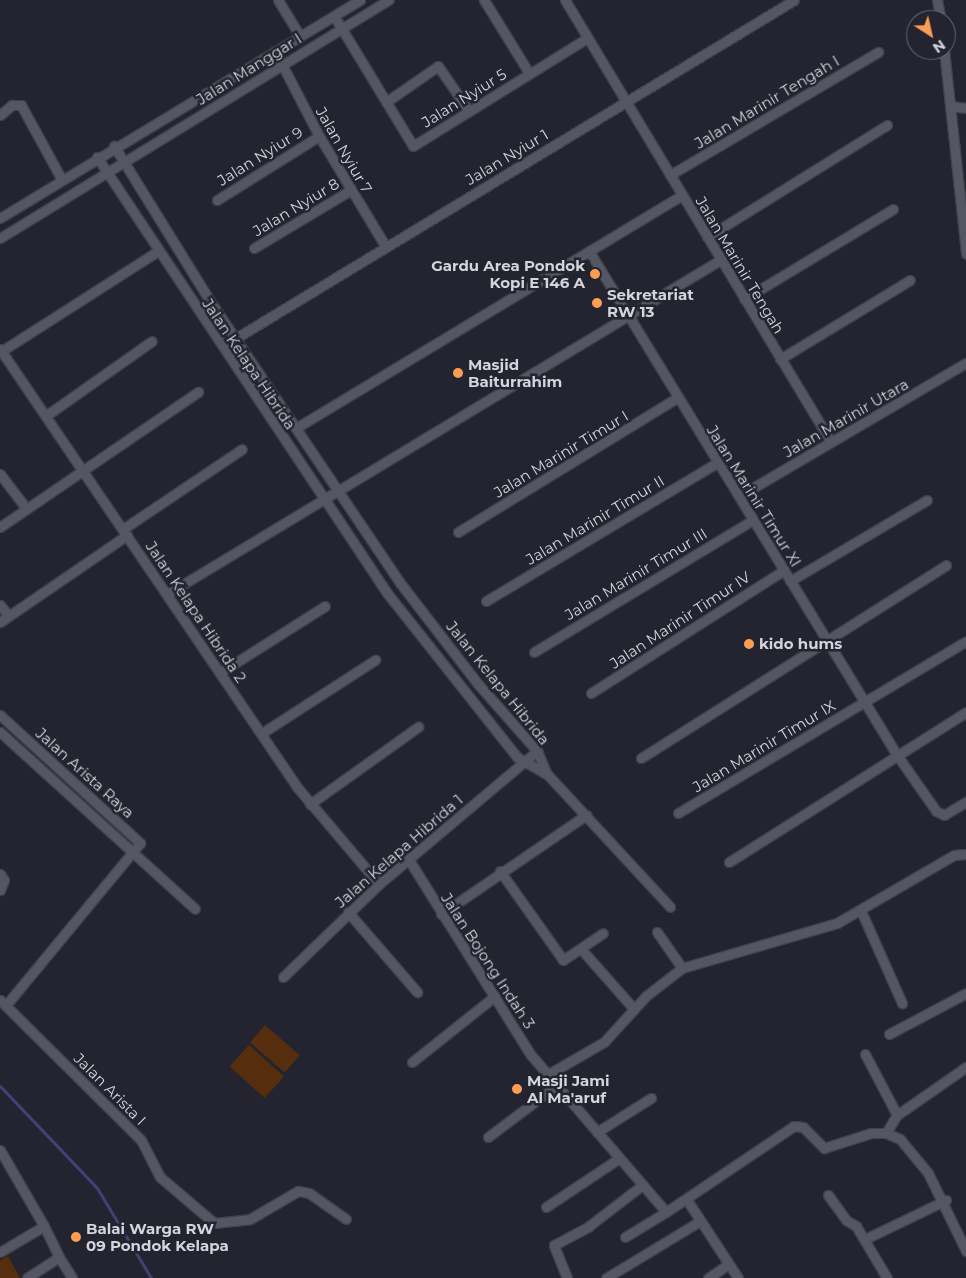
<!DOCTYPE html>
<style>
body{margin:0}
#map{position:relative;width:966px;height:1278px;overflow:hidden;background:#23242f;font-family:Montserrat,sans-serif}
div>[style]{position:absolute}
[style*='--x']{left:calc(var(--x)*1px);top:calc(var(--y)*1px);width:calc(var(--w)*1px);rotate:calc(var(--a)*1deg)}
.green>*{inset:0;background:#562e0d;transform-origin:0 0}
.stream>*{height:3px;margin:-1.5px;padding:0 1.5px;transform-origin:1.5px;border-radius:1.5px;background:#414176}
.roads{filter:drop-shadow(1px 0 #40414a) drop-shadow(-1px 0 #40414a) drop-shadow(0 1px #40414a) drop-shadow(0 -1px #40414a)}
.street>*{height:9px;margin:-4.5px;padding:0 4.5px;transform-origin:4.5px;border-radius:4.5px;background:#555664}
.dots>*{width:14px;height:14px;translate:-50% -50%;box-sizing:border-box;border:2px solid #23242f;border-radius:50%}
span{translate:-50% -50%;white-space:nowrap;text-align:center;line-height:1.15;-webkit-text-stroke:5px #23242f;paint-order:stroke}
.street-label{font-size:15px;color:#d3d4dc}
.poi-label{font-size:15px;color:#d3d4dc;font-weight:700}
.right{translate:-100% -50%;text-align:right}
.left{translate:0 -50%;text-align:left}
.north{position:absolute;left:906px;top:10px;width:50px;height:50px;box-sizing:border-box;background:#23242f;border:1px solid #696a74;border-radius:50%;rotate:145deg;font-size:14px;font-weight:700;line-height:20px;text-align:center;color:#d3d4dc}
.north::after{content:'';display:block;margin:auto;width:18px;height:22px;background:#fc9d54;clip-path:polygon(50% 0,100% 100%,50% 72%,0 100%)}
</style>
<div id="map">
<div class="green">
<i style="left:265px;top:1025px;width:46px;height:23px;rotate:41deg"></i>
<i style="left:249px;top:1045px;width:47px;height:29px;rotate:42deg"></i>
<i style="clip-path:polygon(8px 1256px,20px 1278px,0 1278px,0 1261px)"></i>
</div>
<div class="stream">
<i style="--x:0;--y:1086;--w:141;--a:46.4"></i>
<i style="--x:97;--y:1188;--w:105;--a:59"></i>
</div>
<div class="roads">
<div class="street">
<i style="--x:278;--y:0;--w:42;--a:58.6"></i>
<i style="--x:484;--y:0;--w:86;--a:58.3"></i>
<i style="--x:565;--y:0;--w:516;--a:58.96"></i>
<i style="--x:937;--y:0;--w:20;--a:79"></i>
<i style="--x:334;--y:16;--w:152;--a:58.7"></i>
<i style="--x:413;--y:146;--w:205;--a:-31.8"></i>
<i style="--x:944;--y:50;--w:205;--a:83.8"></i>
<i style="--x:275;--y:51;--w:96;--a:62.6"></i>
<i style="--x:319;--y:136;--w:130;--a:58.9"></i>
<i style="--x:386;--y:102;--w:63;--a:-34.7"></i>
<i style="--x:438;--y:66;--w:55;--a:55.4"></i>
<i style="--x:950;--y:106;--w:16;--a:7"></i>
<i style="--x:0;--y:115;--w:16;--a:-40"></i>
<i style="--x:12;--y:105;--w:9;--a:0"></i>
<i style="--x:21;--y:105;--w:85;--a:61.3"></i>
<i style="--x:114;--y:146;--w:182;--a:58.2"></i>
<i style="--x:210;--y:301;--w:341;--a:56"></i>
<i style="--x:401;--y:584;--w:126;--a:52.4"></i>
<i style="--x:478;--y:684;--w:89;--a:48.6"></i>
<i style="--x:537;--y:751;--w:25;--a:67"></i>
<i style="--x:547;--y:774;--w:181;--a:47.2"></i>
<i style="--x:97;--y:157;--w:524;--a:56.37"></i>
<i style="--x:387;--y:593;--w:209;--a:51.6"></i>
<i style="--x:517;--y:757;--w:34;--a:30"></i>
<i style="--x:670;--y:175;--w:242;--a:-30.6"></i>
<i style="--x:217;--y:200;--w:120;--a:-32.1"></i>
<i style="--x:0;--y:218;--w:421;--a:-31.2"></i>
<i style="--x:707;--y:237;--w:212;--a:-31.9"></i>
<i style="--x:0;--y:238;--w:456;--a:-31.5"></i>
<i style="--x:254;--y:248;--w:113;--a:-30.9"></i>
<i style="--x:589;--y:251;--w:591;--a:58.57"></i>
<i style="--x:897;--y:755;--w:68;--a:55.1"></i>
<i style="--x:936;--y:811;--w:9;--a:27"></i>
<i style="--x:944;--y:815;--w:26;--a:-31"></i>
<i style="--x:744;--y:299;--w:174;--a:-31.1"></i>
<i style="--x:236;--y:338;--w:652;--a:-31.2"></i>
<i style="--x:0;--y:349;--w:529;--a:55.86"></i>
<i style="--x:297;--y:787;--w:127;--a:49.8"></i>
<i style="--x:0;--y:352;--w:188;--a:-32.6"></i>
<i style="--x:780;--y:359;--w:152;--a:-31.3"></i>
<i style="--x:47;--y:415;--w:128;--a:-35.2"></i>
<i style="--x:296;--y:428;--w:451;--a:-31.1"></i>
<i style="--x:0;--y:474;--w:43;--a:52.6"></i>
<i style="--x:739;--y:496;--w:263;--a:-30.4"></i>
<i style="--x:0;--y:527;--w:240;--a:-34.3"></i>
<i style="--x:123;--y:529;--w:143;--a:-33.9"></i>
<i style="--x:458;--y:532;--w:257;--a:-31.5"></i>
<i style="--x:790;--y:581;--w:159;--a:-30.6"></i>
<i style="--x:167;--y:594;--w:646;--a:-31.13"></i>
<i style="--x:486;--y:601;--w:270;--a:-30.9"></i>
<i style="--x:0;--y:605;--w:14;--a:51"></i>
<i style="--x:0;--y:622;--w:154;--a:-34.4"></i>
<i style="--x:534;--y:652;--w:256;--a:-31.1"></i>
<i style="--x:221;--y:672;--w:123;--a:-32.4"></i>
<i style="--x:591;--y:693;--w:229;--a:-32.5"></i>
<i style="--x:0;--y:715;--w:190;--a:42.4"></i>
<i style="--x:140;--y:843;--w:210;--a:129.6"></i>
<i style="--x:0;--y:732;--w:263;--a:42.2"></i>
<i style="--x:262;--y:733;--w:135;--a:-32.9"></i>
<i style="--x:641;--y:758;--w:361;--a:-32.3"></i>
<i style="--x:310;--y:804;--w:133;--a:-35.5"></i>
<i style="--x:678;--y:813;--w:335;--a:-30.8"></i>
<i style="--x:409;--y:860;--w:230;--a:58"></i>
<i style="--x:531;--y:1055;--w:207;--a:49.3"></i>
<i style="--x:666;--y:1212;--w:154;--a:-33.9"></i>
<i style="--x:794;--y:1126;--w:9;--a:6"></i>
<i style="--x:803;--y:1127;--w:30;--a:45"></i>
<i style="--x:824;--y:1148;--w:49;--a:-17.7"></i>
<i style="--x:871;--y:1133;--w:15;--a:0"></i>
<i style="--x:886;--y:1133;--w:15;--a:23"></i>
<i style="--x:900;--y:1139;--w:44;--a:50.5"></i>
<i style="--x:928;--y:1173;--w:87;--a:64"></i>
<i style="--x:729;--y:862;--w:280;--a:-32.3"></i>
<i style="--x:500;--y:871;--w:109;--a:54.7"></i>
<i style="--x:563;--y:960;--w:48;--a:-34"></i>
<i style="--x:0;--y:874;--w:7;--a:56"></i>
<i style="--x:4;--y:880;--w:11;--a:112"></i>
<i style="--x:861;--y:911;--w:101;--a:66"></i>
<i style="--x:348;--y:912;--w:106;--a:49.2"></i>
<i style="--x:441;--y:914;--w:176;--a:-34.3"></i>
<i style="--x:657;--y:932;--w:44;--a:55.2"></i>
<i style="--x:581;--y:949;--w:80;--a:48.5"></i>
<i style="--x:283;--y:977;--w:134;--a:-44.1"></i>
<i style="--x:379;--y:884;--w:207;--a:-40.1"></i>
<i style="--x:0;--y:1000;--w:199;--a:44.8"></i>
<i style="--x:141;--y:1140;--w:42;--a:62.8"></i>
<i style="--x:160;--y:1177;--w:71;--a:40.4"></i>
<i style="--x:214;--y:1223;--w:36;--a:-6"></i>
<i style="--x:250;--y:1219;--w:56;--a:-30.3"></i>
<i style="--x:298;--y:1191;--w:11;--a:10"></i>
<i style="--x:309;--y:1193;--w:45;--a:35.1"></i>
<i style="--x:889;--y:1034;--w:87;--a:-28"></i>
<i style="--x:865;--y:1054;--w:69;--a:62.3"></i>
<i style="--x:412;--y:1062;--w:106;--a:-38.5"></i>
<i style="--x:547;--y:1075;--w:66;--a:-30.1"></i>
<i style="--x:604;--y:1042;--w:62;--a:-47.6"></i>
<i style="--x:646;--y:996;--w:46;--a:-37.9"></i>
<i style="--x:682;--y:968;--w:161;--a:-16.2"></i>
<i style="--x:837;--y:923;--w:135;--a:-30.2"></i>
<i style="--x:954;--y:855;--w:12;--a:-5"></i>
<i style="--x:597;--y:1132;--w:64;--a:-32.2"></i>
<i style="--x:886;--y:1133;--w:21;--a:-59"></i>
<i style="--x:897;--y:1115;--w:84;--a:-34.8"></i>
<i style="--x:488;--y:1137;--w:85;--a:-36.9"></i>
<i style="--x:0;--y:1150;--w:88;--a:59.9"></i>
<i style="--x:828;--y:1195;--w:31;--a:54"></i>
<i style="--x:846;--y:1220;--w:12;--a:31"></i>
<i style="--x:856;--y:1226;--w:61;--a:59.2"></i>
<i style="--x:687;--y:1200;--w:93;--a:56.8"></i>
<i style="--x:546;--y:1207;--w:87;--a:-33.7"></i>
<i style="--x:625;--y:1237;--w:48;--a:-31.4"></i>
<i style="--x:865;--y:1239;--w:90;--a:-25.7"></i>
<i style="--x:0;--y:1252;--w:51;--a:-30.6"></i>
<i style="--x:44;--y:1226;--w:34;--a:64"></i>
<i style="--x:59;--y:1257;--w:38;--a:147"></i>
<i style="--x:59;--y:1257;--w:25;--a:58"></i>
<i style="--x:567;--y:1278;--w:35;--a:-112"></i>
<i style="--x:554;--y:1245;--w:40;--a:-28"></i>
<i style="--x:589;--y:1226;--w:66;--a:-37.6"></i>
<i style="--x:606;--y:1278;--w:110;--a:-31.2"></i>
<i style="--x:708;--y:1278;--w:25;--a:-34"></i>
</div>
</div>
<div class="dots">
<i style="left:595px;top:274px;background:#fc9d54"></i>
<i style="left:597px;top:303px;background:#fc9d54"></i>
<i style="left:458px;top:373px;background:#fc9d54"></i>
<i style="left:749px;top:644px;background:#fc9d54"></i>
<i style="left:517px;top:1089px;background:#fc9d54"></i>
<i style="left:76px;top:1237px;background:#fc9d54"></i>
</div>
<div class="street-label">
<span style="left:249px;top:69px;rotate:-32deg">Jalan Manggar I</span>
<span style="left:464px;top:98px;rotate:-32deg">Jalan Nyiur 5</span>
<span style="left:767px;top:102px;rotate:-31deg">Jalan Marinir Tengah I</span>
<span style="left:344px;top:150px;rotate:60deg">Jalan Nyiur 7</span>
<span style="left:260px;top:156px;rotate:-32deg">Jalan Nyiur 9</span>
<span style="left:507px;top:157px;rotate:-31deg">Jalan Nyiur 1</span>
<span style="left:296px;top:207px;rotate:-31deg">Jalan Nyiur 8</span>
<span style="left:740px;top:265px;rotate:59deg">Jalan Marinir Tengah</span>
<span style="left:249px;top:364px;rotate:56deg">Jalan Kelapa Hibrida</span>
<span style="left:846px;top:418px;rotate:-30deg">Jalan Marinir Utara</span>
<span style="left:561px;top:454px;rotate:-31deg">Jalan Marinir Timur I</span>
<span style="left:754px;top:496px;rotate:58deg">Jalan Marinir Timur XI</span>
<span style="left:595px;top:520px;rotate:-31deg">Jalan Marinir Timur II</span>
<span style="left:636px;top:574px;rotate:-31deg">Jalan Marinir Timur III</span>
<span style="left:196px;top:612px;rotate:56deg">Jalan Kelapa Hibrida 2</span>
<span style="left:680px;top:620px;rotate:-33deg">Jalan Marinir Timur IV</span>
<span style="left:498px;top:683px;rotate:51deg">Jalan Kelapa Hibrida</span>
<span style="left:764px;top:746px;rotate:-31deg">Jalan Marinir Timur IX</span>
<span style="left:85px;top:773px;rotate:42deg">Jalan Arista Raya</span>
<span style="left:399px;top:851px;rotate:-41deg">Jalan Kelapa Hibrida 1</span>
<span style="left:488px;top:961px;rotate:57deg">Jalan Bojong Indah 3</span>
<span style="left:110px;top:1089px;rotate:45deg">Jalan Arista I</span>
</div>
<div class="poi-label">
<span class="right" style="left:585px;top:274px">Gardu Area Pondok<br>Kopi E 146 A</span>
<span class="left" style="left:607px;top:303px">Sekretariat<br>RW 13</span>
<span class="left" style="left:468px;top:373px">Masjid<br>Baiturrahim</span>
<span class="left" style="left:759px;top:644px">kido hums</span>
<span class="left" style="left:527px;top:1089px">Masji Jami<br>Al Ma'aruf</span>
<span class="left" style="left:86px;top:1237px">Balai Warga RW<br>09 Pondok Kelapa</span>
</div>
<div class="north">N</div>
</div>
